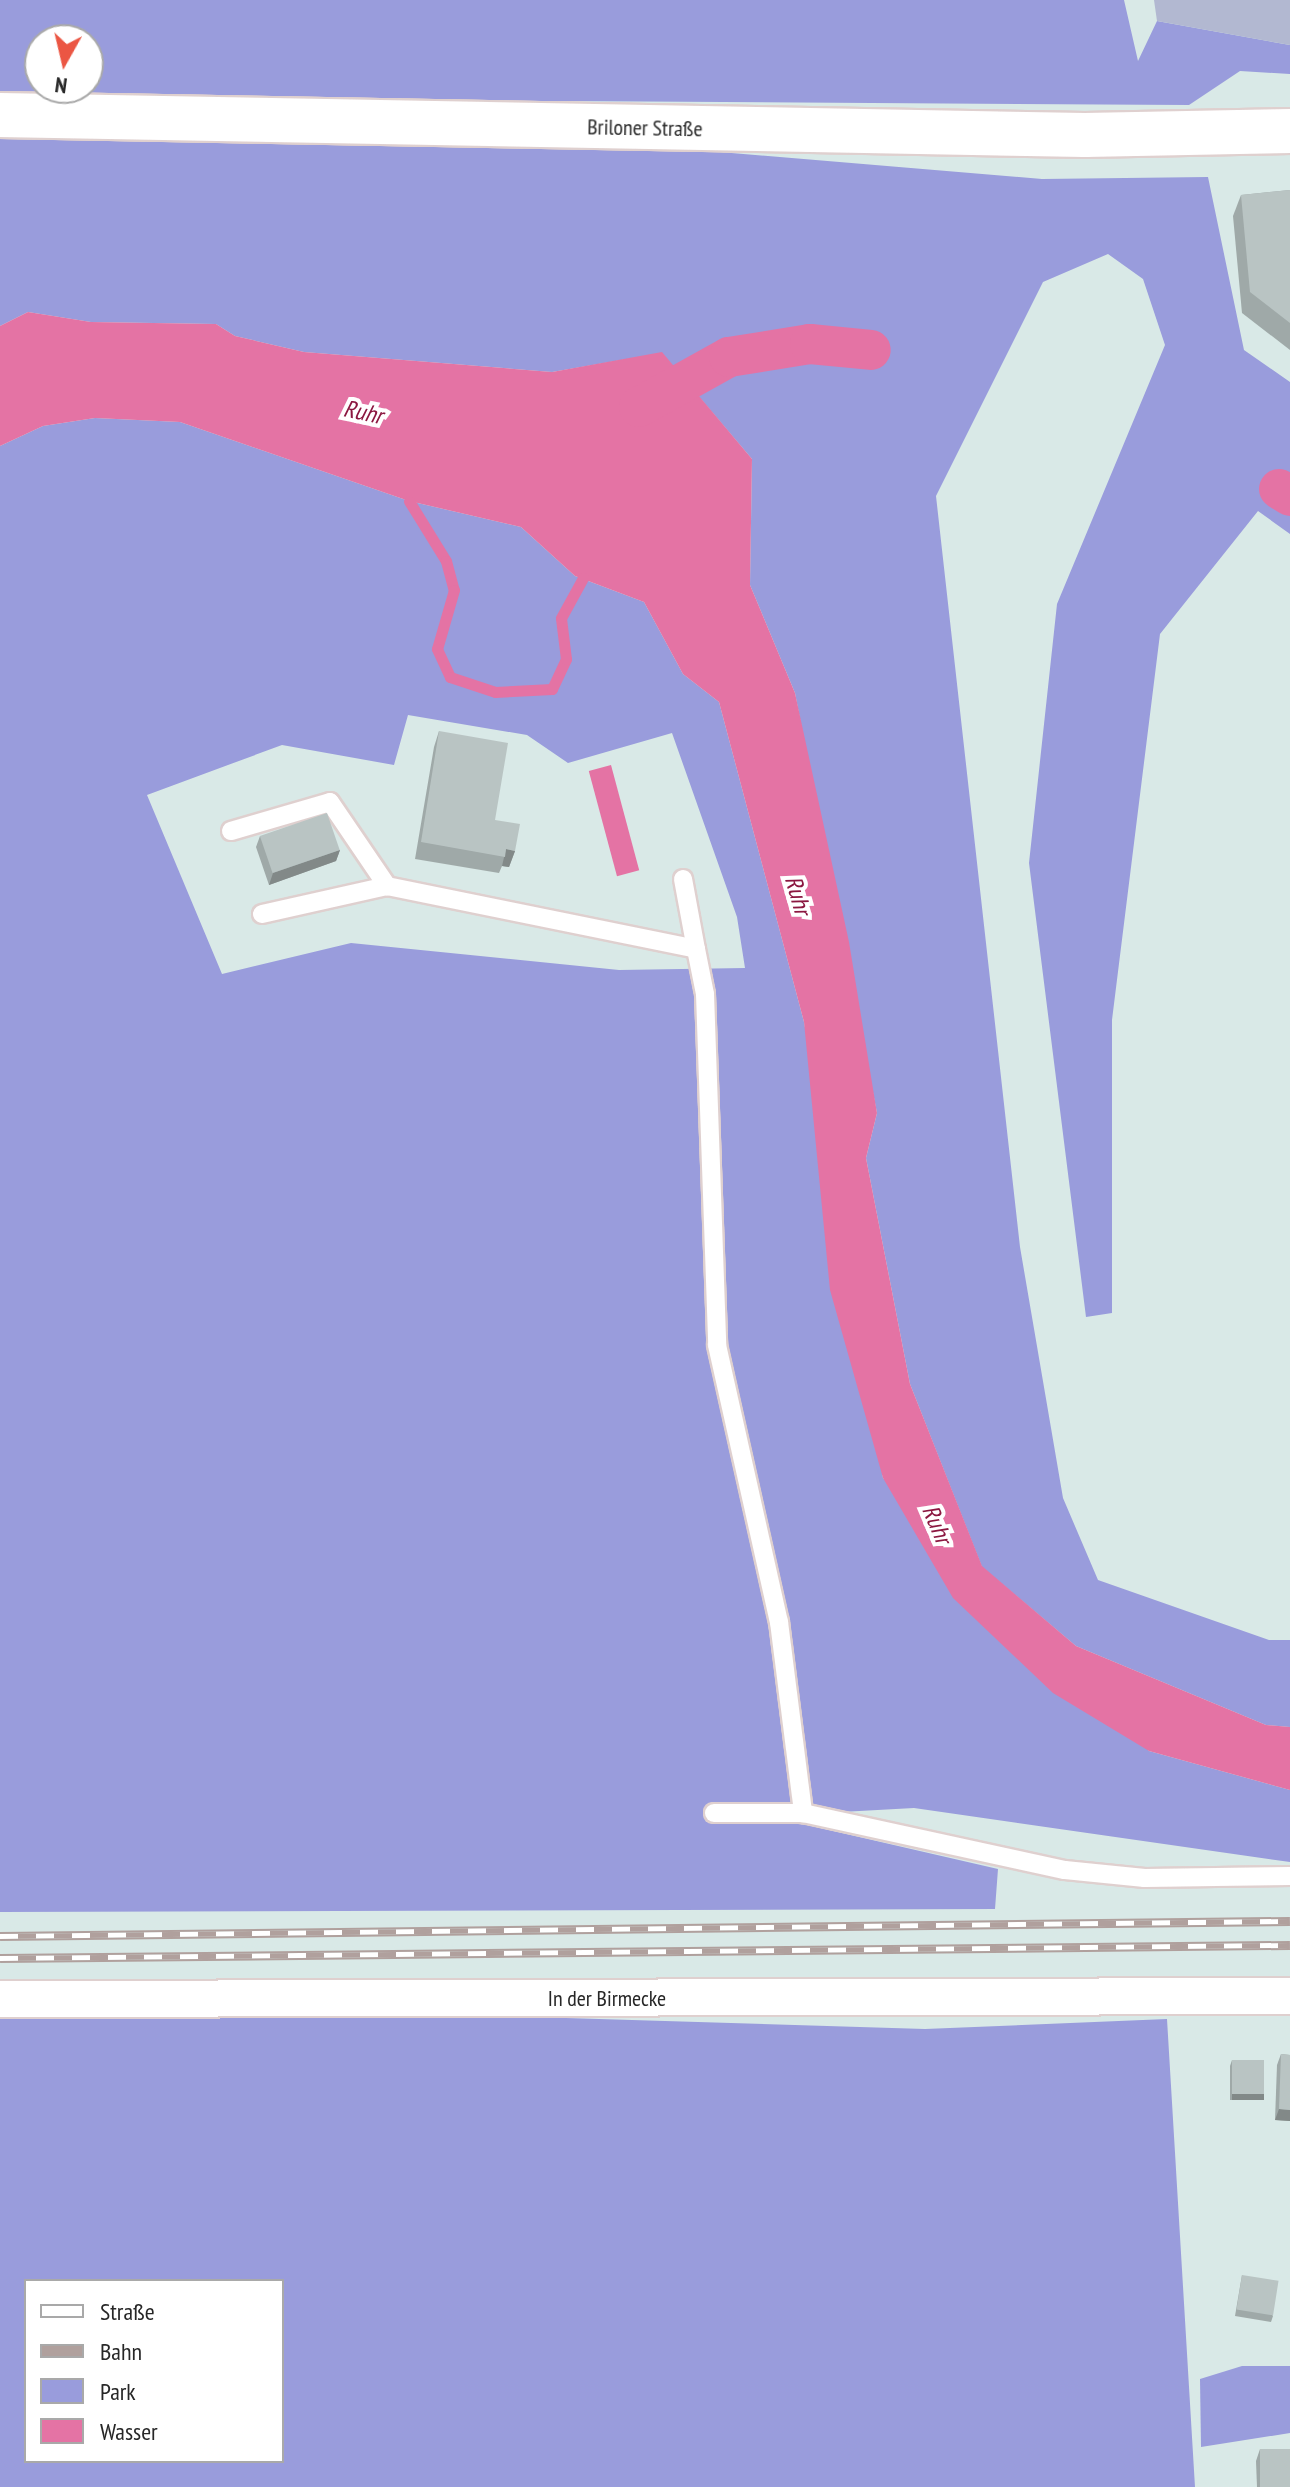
<!DOCTYPE html>
<meta charset="utf-8">
<style>
body{margin:0}
#map{position:relative;width:1290px;height:2487px;overflow:hidden;background:#d9e9e7;font-family:"PT Sans Narrow",sans-serif}
div>[style]{position:absolute}
[style*='--x']{left:calc(var(--x)*1px);top:calc(var(--y)*1px);width:calc(var(--w)*1px);rotate:calc(var(--a)*1deg)}
.green>*{inset:0;background:#999cdc}
.cemetery>*{inset:0;background:#b2b8d1}
.water>*{inset:0;background:#e473a4;transform-origin:0 0}
.stream>*{height:11px;margin:-5.5px;padding:0 5.5px;transform-origin:5.5px;border-radius:5.5px;background:#e473a4}
.canal>*{height:40px;margin:-20px;padding:0 20px;transform-origin:20px;border-radius:20px;background:#e473a4}
.roads{filter:drop-shadow(2px 0 #dfd0cf) drop-shadow(-2px 0 #dfd0cf) drop-shadow(0 2px #dfd0cf) drop-shadow(0 -2px #dfd0cf)}
.service>*{height:18px;margin:-9px;padding:0 9px;transform-origin:9px;border-radius:9px;background:#fff}
.minor>*{height:36px;margin:-18px;padding:0 18px;transform-origin:18px;border-radius:18px;background:#fff}
.secondary>*{height:44px;margin:-22px;padding:0 22px;transform-origin:22px;border-radius:22px;background:#fff}
.rail>*{height:9px;margin-top:-4.5px;transform-origin:0;background:repeating-linear-gradient(90deg,#fff 0 18px,#b0a09d 0 36px);box-sizing:border-box;border-block:2px solid #b0a09d}
.wall>*{inset:0;background:#9fa9a8}
.shaded-wall>*{inset:0;background:#828988;transform-origin:0 0}
.building>*{inset:0;background:#b9c4c3;transform-origin:0 0}
span{translate:-50% -50%;white-space:nowrap;text-align:center;line-height:1.15;-webkit-text-stroke:8px #fff;paint-order:stroke}
.street-label{font-size:22px;color:#272727}
.water-label{font-size:24px;color:#8b1740;font-style:italic}
.legend{position:absolute;left:24px;top:2279px;width:260px;height:184px;box-sizing:border-box;background:#fff;border:2px solid #a9a9a9;margin:0;padding:10px 14px;list-style:none;font-size:24px;color:#272727}
.legend li{display:flex;align-items:center;gap:16px;height:40px}
.legend b{width:40px;border:2px solid #a9a9a9}
.north{position:absolute;left:24px;top:24px;width:80px;height:80px;box-sizing:border-box;background:#fff;border:2px solid #a9a9a9;border-radius:50%;rotate:188deg;font-size:22px;font-weight:700;line-height:32px;text-align:center;color:#272727}
.north::after{content:'';display:block;margin:auto;width:28px;height:36px;background:#eb5643;clip-path:polygon(50% 0,100% 100%,50% 72%,0 100%)}
</style>
<div id="map">
<div class="green">
<i style="clip-path:polygon(evenodd,0 0,1124px 0,1138px 61px,1157px 21px,1290px 45px,1290px 74px,1240px 71px,1189px 105px,561px 101px,566px 139px,1042px 179px,1208px 177px,1244px 350px,1290px 382px,1290px 534px,1258px 511px,1160px 634px,1112px 1020px,1112px 1313px,1086px 1317px,1029px 863px,1057px 604px,1165px 345px,1143px 279px,1108px 254px,1043px 282px,936px 496px,1020px 1247px,1063px 1498px,1098px 1580px,1269px 1640px,1290px 1640px,1290px 1727px,1266px 1725px,1076px 1646px,982px 1567px,910px 1384px,866px 1158px,877px 1113px,795px 693px,750px 585px,752px 459px,662px 353px,552px 372px,304px 352px,235px 336px,216px 324px,91px 322px,28px 312px,0 326px,0 0,40px 40px,88px 40px,88px 88px,40px 88px,40px 40px)"></i>
<i style="clip-path:polygon(evenodd,95px 418px,180px 422px,409px 501px,521px 527px,575px 576px,644px 602px,683px 674px,719px 702px,804px 1022px,883px 1478px,1149px 1751px,1290px 1790px,1290px 1862px,914px 1808px,768px 1816px,998px 1869px,995px 1909px,0 1912px,0 446px,43px 426px,95px 418px,408px 715px,527px 735px,568px 763px,672px 733px,737px 917px,745px 968px,619px 970px,351px 943px,222px 974px,147px 795px,282px 745px,394px 765px,408px 715px)"></i>
<i style="clip-path:polygon(evenodd,277px 2009px,925px 2029px,1167px 2019px,1195px 2487px,0 2487px,0 2010px,277px 2009px,26px 2281px,282px 2281px,282px 2461px,26px 2461px,26px 2281px)"></i>
<i style="clip-path:polygon(1242px 2366px,1290px 2366px,1290px 2433px,1201px 2447px,1200px 2379px)"></i>
</div>
<div class="cemetery">
<i style="clip-path:polygon(1154px 0,1290px 0,1290px 45px,1157px 21px)"></i>
</div>
<div class="water">
<i style="clip-path:polygon(28px 312px,91px 322px,216px 324px,235px 336px,304px 352px,552px 372px,662px 352px,752px 459px,750px 585px,795px 693px,849px 942px,877px 1113px,866px 1158px,910px 1384px,982px 1566px,1076px 1646px,1266px 1725px,1290px 1727px,1290px 1790px,1149px 1751px,1053px 1693px,953px 1598px,883px 1478px,830px 1290px,804px 1022px,719px 702px,683px 674px,644px 602px,575px 576px,521px 527px,409px 501px,180px 422px,95px 418px,43px 426px,0 446px,0 326px)"></i>
<i style="left:611px;top:765px;width:109px;height:23px;rotate:75deg"></i>
</div>
<div class="stream">
<i style="--x:409;--y:501;--w:70;--a:58.3"></i>
<i style="--x:446;--y:561;--w:30;--a:75"></i>
<i style="--x:454;--y:590;--w:61;--a:106.1"></i>
<i style="--x:437;--y:649;--w:31;--a:65"></i>
<i style="--x:450;--y:677;--w:47;--a:18.4"></i>
<i style="--x:495;--y:692;--w:57;--a:-3"></i>
<i style="--x:552;--y:689;--w:33;--a:-65"></i>
<i style="--x:566;--y:659;--w:41;--a:-97"></i>
<i style="--x:561;--y:618;--w:46;--a:-61.2"></i>
</div>
<div class="canal">
<i style="--x:639;--y:407;--w:103;--a:-29.1"></i>
<i style="--x:729;--y:357;--w:82;--a:-9.1"></i>
<i style="--x:810;--y:344;--w:61;--a:5.6"></i>
<i style="--x:1279;--y:489;--w:13;--a:32"></i>
</div>
<div class="roads">
<div class="service">
<i style="--x:231;--y:831;--w:103;--a:-16.3"></i>
<i style="--x:330;--y:802;--w:102;--a:55.8"></i>
<i style="--x:683;--y:879;--w:71;--a:79.5"></i>
<i style="--x:262;--y:914;--w:128;--a:-12.6"></i>
<i style="--x:387;--y:886;--w:315;--a:11.5"></i>
<i style="--x:696;--y:949;--w:46;--a:78.7"></i>
<i style="--x:705;--y:994;--w:351;--a:88"></i>
<i style="--x:717;--y:1345;--w:284;--a:77.4"></i>
<i style="--x:779;--y:1622;--w:193;--a:82.8"></i>
<i style="--x:714;--y:1813;--w:89;--a:0"></i>
<i style="--x:803;--y:1813;--w:268;--a:12.3"></i>
<i style="--x:1065;--y:1870;--w:80;--a:5.7"></i>
<i style="--x:1145;--y:1878;--w:145;--a:-0.8"></i>
</div>
<div class="minor">
<i style="--x:0;--y:1999;--w:1290;--a:-0.13"></i>
</div>
<div class="secondary">
<i style="--x:0;--y:115;--w:1085;--a:1.06"></i>
<i style="--x:1085;--y:135;--w:205;--a:-1.1"></i>
</div>
</div>
<div class="rail">
<i style="--x:0;--y:1936;--w:1290;--a:-0.67"></i>
<i style="--x:0;--y:1958;--w:1290;--a:-0.58"></i>
</div>
<div class="wall">
<i style="clip-path:polygon(1290px 190px,1290px 350px,1242px 313px,1233px 216px,1241px 195px)"></i>
<i style="clip-path:polygon(439px 731px,495px 820px,515px 851px,509px 867px,502px 866px,499px 873px,415px 859px,434px 747px)"></i>
<i style="clip-path:polygon(260px 836px,340px 850px,336px 861px,269px 885px,256px 847px)"></i>
<i style="clip-path:polygon(1281px 2054px,1290px 2055px,1290px 2121px,1275px 2120px,1277px 2065px)"></i>
<i style="clip-path:polygon(1232px 2060px,1262px 2100px,1230px 2100px,1230px 2066px)"></i>
<i style="clip-path:polygon(1242px 2275px,1273px 2316px,1271px 2322px,1235px 2316px)"></i>
<i style="clip-path:polygon(1260px 2449px,1290px 2487px,1257px 2487px,1256px 2461px)"></i>
</div>
<div class="shaded-wall">
<i style="clip-path:polygon(506px 849px,515px 851px,509px 867px,502px 866px)"></i>
<i style="clip-path:polygon(340px 850px,336px 861px,269px 885px,273px 873px)"></i>
<i style="left:1232px;top:2094px;width:32px;height:6px"></i>
<i style="clip-path:polygon(1279px 2109px,1290px 2110px,1290px 2121px,1275px 2120px)"></i>
</div>
<div class="building">
<i style="clip-path:polygon(1290px 190px,1290px 323px,1250px 292px,1241px 195px)"></i>
<i style="clip-path:polygon(439px 731px,508px 743px,495px 820px,520px 824px,515px 851px,506px 849px,505px 857px,421px 842px)"></i>
<i style="left:327px;top:813px;width:39px;height:71px;rotate:71deg"></i>
<i style="clip-path:polygon(1281px 2054px,1290px 2055px,1290px 2110px,1279px 2109px)"></i>
<i style="left:1232px;top:2060px;width:32px;height:34px"></i>
<i style="left:1242px;top:2275px;width:37px;height:35px;rotate:9deg"></i>
<i style="left:1260px;top:2449px;width:30px;height:38px"></i>
</div>
<div class="street-label">
<span style="left:645px;top:128px;rotate:1deg">Briloner Straße</span>
<span style="left:607px;top:1999px">In der Birmecke</span>
</div>
<div class="water-label">
<span style="left:363px;top:412px;rotate:12deg">Ruhr</span>
<span style="left:798px;top:895px;rotate:74deg">Ruhr</span>
<span style="left:937px;top:1524px;rotate:67deg">Ruhr</span>
</div>
<ul class="legend">
<li><b style="height:10px;background:#fff"></b>Straße</li>
<li><b style="height:10px;background:#b0a09d"></b>Bahn</li>
<li><b style="height:22px;background:#999cdc"></b>Park</li>
<li><b style="height:22px;background:#e473a4"></b>Wasser</li>
</ul>
<div class="north">N</div>
</div>
